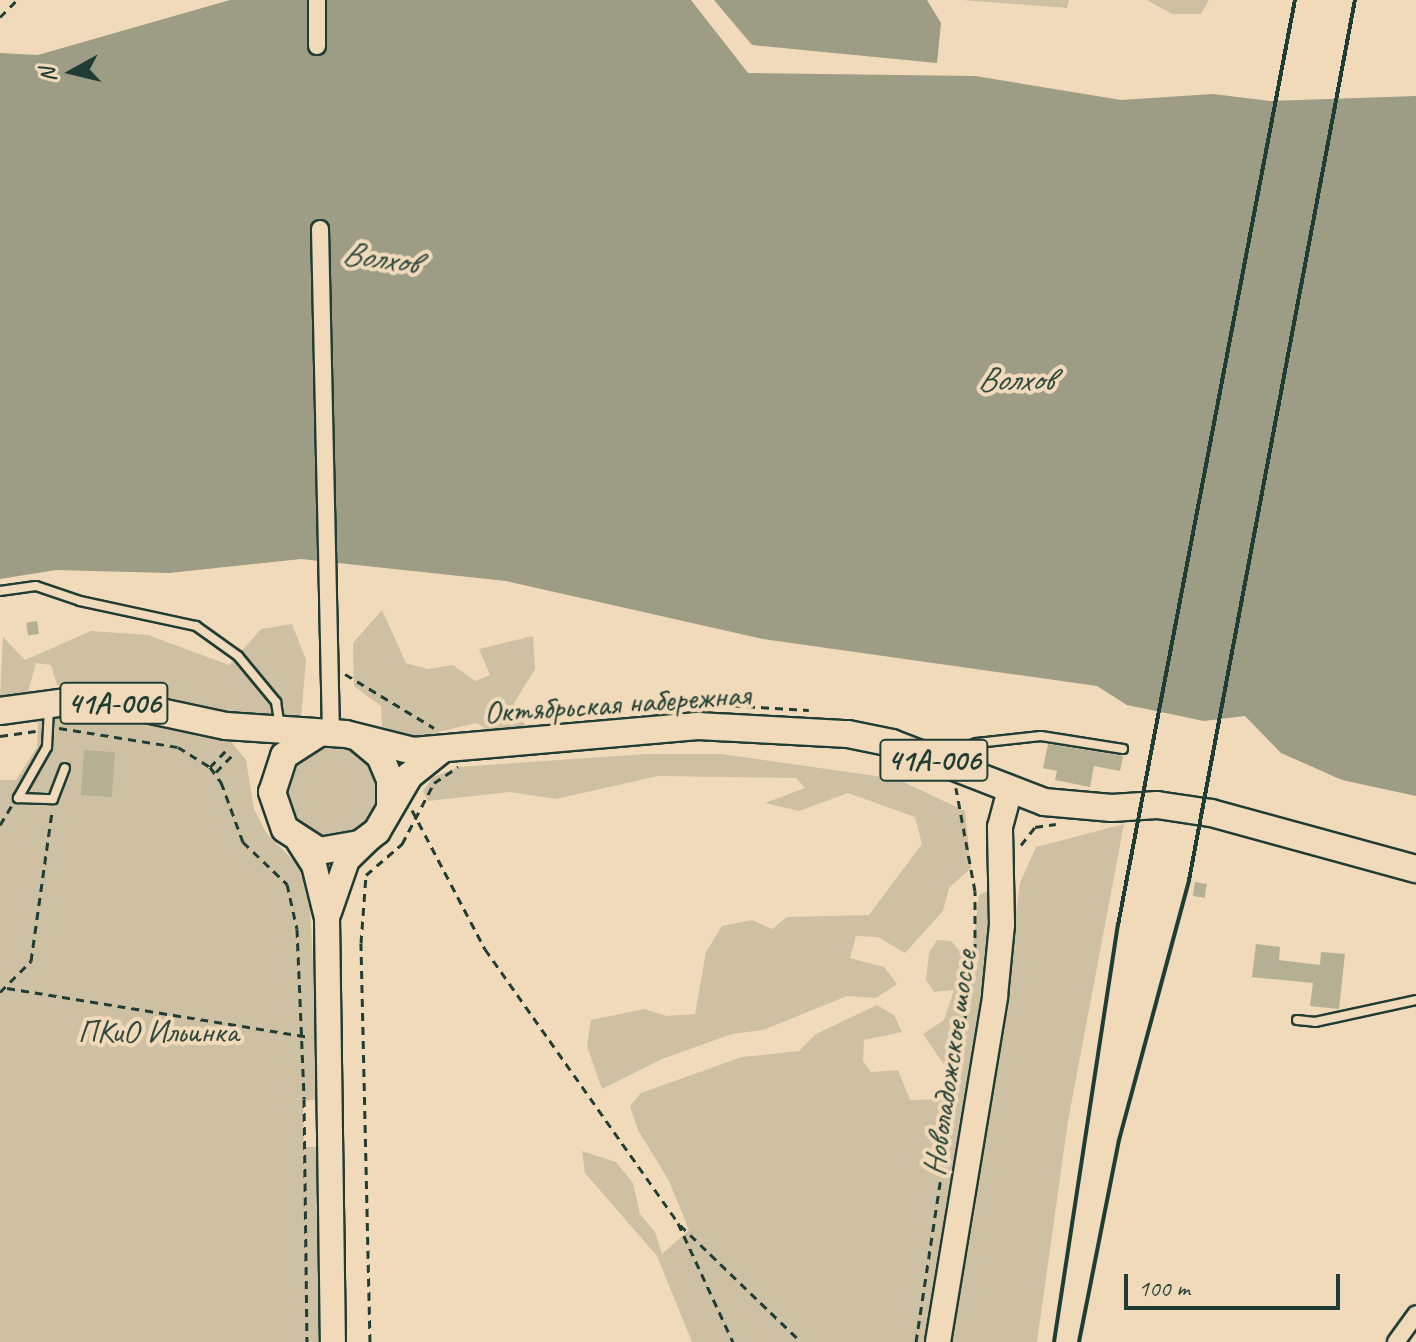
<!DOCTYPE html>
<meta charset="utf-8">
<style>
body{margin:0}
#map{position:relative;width:1416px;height:1342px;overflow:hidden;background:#f0dab9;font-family:Caveat,sans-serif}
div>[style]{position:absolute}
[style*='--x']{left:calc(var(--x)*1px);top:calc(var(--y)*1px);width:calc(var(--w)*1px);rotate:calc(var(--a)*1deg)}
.green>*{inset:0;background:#cec1a3}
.round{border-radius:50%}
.water>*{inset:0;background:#9d9c84}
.building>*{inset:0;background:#b5af94;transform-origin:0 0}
.path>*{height:3px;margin-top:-1.5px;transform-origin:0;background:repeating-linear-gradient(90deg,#1f3d34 0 8px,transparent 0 14px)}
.roads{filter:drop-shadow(2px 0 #1f3d34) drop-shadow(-2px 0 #1f3d34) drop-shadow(0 2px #1f3d34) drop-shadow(0 -2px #1f3d34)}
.lane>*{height:8px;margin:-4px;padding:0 4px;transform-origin:4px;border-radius:4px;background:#f0dab9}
.street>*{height:16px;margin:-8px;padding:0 8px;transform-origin:8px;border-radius:8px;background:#f0dab9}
.secondary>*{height:24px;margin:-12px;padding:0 12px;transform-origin:12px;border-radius:12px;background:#f0dab9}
.primary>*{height:26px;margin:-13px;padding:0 13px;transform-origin:13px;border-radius:13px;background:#f0dab9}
.rail>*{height:4px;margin:-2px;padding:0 2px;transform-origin:2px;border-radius:2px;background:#1f3d34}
span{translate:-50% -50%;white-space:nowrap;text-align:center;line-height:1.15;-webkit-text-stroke:8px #f0dab9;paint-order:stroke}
.shield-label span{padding:2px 6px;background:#f0dab9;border:2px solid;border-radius:6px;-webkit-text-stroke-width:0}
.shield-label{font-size:30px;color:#1f3d34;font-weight:700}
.street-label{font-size:32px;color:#1f3d34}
.park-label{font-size:32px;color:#304a3f}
.water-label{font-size:34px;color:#324b40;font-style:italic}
.north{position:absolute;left:32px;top:32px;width:80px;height:80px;-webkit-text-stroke:6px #f0dab9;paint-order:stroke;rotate:262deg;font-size:22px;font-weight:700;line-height:32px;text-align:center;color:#1f3d34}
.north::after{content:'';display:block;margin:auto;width:28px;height:36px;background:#1f3d34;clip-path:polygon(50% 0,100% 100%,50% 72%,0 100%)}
.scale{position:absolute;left:1124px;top:1274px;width:216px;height:36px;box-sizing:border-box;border:4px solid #1f3d34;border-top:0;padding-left:10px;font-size:24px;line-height:28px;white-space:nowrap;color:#1f3d34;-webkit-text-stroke:6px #f0dab9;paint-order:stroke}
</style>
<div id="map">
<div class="green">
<i style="clip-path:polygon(962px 0,1069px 0,1067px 8px)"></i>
<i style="clip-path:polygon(1147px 0,1209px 0,1201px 14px,1172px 14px)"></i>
<i style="clip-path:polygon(382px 610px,406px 663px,428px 669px,453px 665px,475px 681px,490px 675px,479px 649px,533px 636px,535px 669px,514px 703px,529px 732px,493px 732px,476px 723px,414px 738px,382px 727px,381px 706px,354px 686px,353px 643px)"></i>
<i style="clip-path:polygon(292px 624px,306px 660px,301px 718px,235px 717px,82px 692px,57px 685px,51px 665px,36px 663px,27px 696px,0 699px,3px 637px,25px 660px,91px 631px,148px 635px,229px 665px,261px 629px)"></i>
<i style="clip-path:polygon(72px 717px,171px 724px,229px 739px,246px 760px,254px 809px,267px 834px,299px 866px,309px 886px,320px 1099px,303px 1101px,304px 1147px,321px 1147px,322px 1342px,0 1342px,0 780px,16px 780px,37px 747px,38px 721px)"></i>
<i class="round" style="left:284px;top:744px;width:96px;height:96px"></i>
<i style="clip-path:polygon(646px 754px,721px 754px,897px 779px,965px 811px,971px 868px,949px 888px,943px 911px,905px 953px,878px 937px,856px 936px,850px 958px,884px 967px,897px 984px,876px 998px,847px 996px,763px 1030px,732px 1034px,662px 1059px,602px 1089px,587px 1046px,591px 1020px,644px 1009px,667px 1016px,695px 1014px,706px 952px,722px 926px,752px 920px,772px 929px,787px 917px,869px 915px,922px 844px,915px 817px,848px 793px,799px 811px,765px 803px,805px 788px,796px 778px,658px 776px,556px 799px,510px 792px,428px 801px,423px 791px,433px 777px,459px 767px)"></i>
<i style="clip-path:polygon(1124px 824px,1068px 1121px,1037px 1342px,951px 1342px,974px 1216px,1020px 883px,1036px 847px)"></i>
<i style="clip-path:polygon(987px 891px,990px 945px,926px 1342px,692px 1342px,657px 1256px,585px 1173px,582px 1151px,616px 1162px,633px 1183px,640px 1214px,655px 1232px,662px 1254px,689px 1230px,669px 1181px,638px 1130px,630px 1106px,641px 1093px,742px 1057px,799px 1051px,816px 1034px,877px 1005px,894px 1015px,902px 1032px,864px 1040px,863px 1061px,871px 1072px,898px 1070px,910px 1100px,946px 1099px,953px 1078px,923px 1034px,944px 1020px,954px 990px,934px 992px,926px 980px,929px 953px,937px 940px,951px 941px,960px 951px,973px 946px,979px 895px)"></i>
</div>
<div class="water">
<i style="clip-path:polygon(230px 0,691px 0,748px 73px,975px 76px,1121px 100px,1213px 94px,1270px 101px,1416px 96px,1416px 796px,1342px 780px,1281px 753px,1245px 716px,1204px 721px,1127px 705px,1097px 686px,763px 639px,506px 581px,301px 559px,169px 573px,56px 570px,0 579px,0 53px,38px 55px)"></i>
<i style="clip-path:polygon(714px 0,927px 0,941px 23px,937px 63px,752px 45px)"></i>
</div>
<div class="building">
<i style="left:37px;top:621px;width:13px;height:11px;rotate:81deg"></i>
<i style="clip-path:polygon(1048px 744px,1123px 756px,1120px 771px,1094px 766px,1090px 787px,1055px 780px,1057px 771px,1043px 768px)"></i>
<i style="left:84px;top:750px;width:31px;height:45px;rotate:4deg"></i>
<i style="left:1195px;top:882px;width:12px;height:14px;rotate:9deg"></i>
<i style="clip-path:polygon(1256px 944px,1280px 947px,1279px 960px,1320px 965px,1321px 952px,1345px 954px,1339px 1009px,1310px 1006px,1313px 983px,1252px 977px)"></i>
</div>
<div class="path">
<i style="--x:0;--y:17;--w:24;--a:-45"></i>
<i style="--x:345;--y:674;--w:104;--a:31.2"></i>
<i style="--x:602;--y:713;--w:90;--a:-6.4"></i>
<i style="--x:691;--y:703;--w:118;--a:3.4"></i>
<i style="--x:59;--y:728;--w:121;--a:9.1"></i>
<i style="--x:178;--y:747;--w:38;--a:32"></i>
<i style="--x:210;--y:767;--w:19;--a:54"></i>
<i style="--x:221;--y:782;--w:64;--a:69.9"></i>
<i style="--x:243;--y:842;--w:61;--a:43.7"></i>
<i style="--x:287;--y:884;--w:46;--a:77.5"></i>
<i style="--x:297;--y:929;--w:170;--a:87.6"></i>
<i style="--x:304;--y:1099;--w:243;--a:89.3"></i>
<i style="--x:0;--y:736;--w:36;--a:-8"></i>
<i style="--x:210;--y:767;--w:28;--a:-46"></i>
<i style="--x:216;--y:772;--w:28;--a:-46"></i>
<i style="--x:412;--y:810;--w:157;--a:62.3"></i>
<i style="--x:485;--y:949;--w:335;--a:54.8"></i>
<i style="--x:678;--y:1223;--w:131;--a:65.2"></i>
<i style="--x:0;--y:825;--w:23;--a:-59"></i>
<i style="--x:1021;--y:845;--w:23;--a:-52"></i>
<i style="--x:1035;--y:827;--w:21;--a:-8"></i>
<i style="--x:7;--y:988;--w:308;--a:9.2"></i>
<i style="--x:0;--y:992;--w:44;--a:-45"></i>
<i style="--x:31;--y:961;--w:151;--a:-82"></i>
<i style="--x:680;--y:1225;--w:168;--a:44"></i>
<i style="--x:370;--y:1342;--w:399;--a:-91.3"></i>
<i style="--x:361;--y:943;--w:68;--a:-85.8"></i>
<i style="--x:366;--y:875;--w:48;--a:-40.7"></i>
<i style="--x:402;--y:844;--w:69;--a:-62.3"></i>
<i style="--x:434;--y:783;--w:29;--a:-34"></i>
<i style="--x:916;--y:1342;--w:395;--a:-81.4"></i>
<i style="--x:975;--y:951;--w:60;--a:-90"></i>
<i style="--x:975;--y:891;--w:105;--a:-100.5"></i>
</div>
<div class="roads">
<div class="lane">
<i style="--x:0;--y:591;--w:36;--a:-8"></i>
<i style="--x:36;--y:586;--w:46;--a:18.8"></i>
<i style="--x:80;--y:601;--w:119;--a:12.2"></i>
<i style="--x:196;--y:626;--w:52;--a:35.5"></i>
<i style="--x:238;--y:656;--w:60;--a:50.4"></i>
<i style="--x:276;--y:702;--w:25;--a:81"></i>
<i style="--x:49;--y:709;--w:38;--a:93"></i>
<i style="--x:47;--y:747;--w:59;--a:119.6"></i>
<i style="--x:18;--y:798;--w:35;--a:2"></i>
<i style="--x:53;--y:799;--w:33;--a:-69"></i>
<i style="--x:944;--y:756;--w:35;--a:-22"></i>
<i style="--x:977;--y:743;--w:64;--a:-6.2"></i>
<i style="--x:1041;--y:736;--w:83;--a:9"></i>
<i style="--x:1297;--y:1020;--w:18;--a:6"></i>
<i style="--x:1315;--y:1022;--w:103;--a:-12.3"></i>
</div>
<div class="street">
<i style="--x:317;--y:0;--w:46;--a:90"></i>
<i style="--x:320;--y:229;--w:503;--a:88.75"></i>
<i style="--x:1396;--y:1342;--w:34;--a:-54"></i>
</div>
<div class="secondary">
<i style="--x:299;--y:842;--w:27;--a:57"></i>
<i style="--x:314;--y:865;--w:55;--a:76.2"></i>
<i style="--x:327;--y:918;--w:424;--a:89.2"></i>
<i style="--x:329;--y:912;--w:55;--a:-70.9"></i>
<i style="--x:347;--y:860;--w:32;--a:-44"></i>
<i style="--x:938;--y:1342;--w:351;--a:-80.6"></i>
<i style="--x:995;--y:996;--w:71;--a:-84.4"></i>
<i style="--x:1002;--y:925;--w:98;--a:-91.2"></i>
<i style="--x:1000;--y:827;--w:35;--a:-75"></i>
</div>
<div class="primary">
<i style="--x:0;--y:711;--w:75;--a:-7.7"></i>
<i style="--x:74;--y:701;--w:49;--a:3.5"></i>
<i style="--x:123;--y:704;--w:105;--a:12.1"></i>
<i style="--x:226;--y:726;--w:120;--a:3.8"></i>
<i style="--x:346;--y:734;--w:69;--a:14.2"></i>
<i style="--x:413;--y:751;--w:286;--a:-5"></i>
<i style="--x:698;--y:726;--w:150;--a:3.1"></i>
<i style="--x:848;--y:734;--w:45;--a:11.6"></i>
<i style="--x:892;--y:743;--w:163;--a:21.2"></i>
<i style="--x:1044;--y:802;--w:68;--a:5"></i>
<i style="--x:1112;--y:808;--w:45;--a:-3.8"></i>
<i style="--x:1157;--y:805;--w:55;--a:8.4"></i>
<i style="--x:1211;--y:813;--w:213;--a:15.3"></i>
<i style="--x:316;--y:735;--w:38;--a:147"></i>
<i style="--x:284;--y:756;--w:38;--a:108"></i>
<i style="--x:272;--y:792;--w:39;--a:71"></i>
<i style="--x:285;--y:829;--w:40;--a:32.9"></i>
<i style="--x:319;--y:851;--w:42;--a:-9.7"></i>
<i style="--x:360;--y:844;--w:21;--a:-37"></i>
<i style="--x:377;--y:831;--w:64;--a:-59.8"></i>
<i style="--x:409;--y:776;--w:40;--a:-39"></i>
<i style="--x:361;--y:740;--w:25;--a:40"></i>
<i style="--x:380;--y:756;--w:25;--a:67"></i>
<i style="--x:390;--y:779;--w:26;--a:90"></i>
</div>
</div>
<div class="rail">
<i style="--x:1054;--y:1342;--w:422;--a:-81.3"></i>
<i style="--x:1118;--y:925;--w:942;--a:-79.17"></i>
<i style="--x:1079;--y:1342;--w:206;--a:-78.8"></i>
<i style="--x:1119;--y:1140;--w:269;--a:-74.9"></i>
<i style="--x:1189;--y:880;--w:896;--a:-79.32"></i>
</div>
<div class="shield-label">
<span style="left:114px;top:703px">41А-006</span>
<span style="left:934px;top:760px">41А-006</span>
</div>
<div class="street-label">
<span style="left:617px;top:704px;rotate:-4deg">Октябрьская набережная</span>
<span style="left:950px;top:1063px;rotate:-82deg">Новоладожское шоссе</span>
</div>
<div class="park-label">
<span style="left:158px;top:1032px">ПКиО Ильинка</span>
</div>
<div class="water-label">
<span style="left:380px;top:257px;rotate:8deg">Волхов</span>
<span style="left:1015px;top:379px">Волхов</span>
</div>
<div class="north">N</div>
<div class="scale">100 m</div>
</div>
